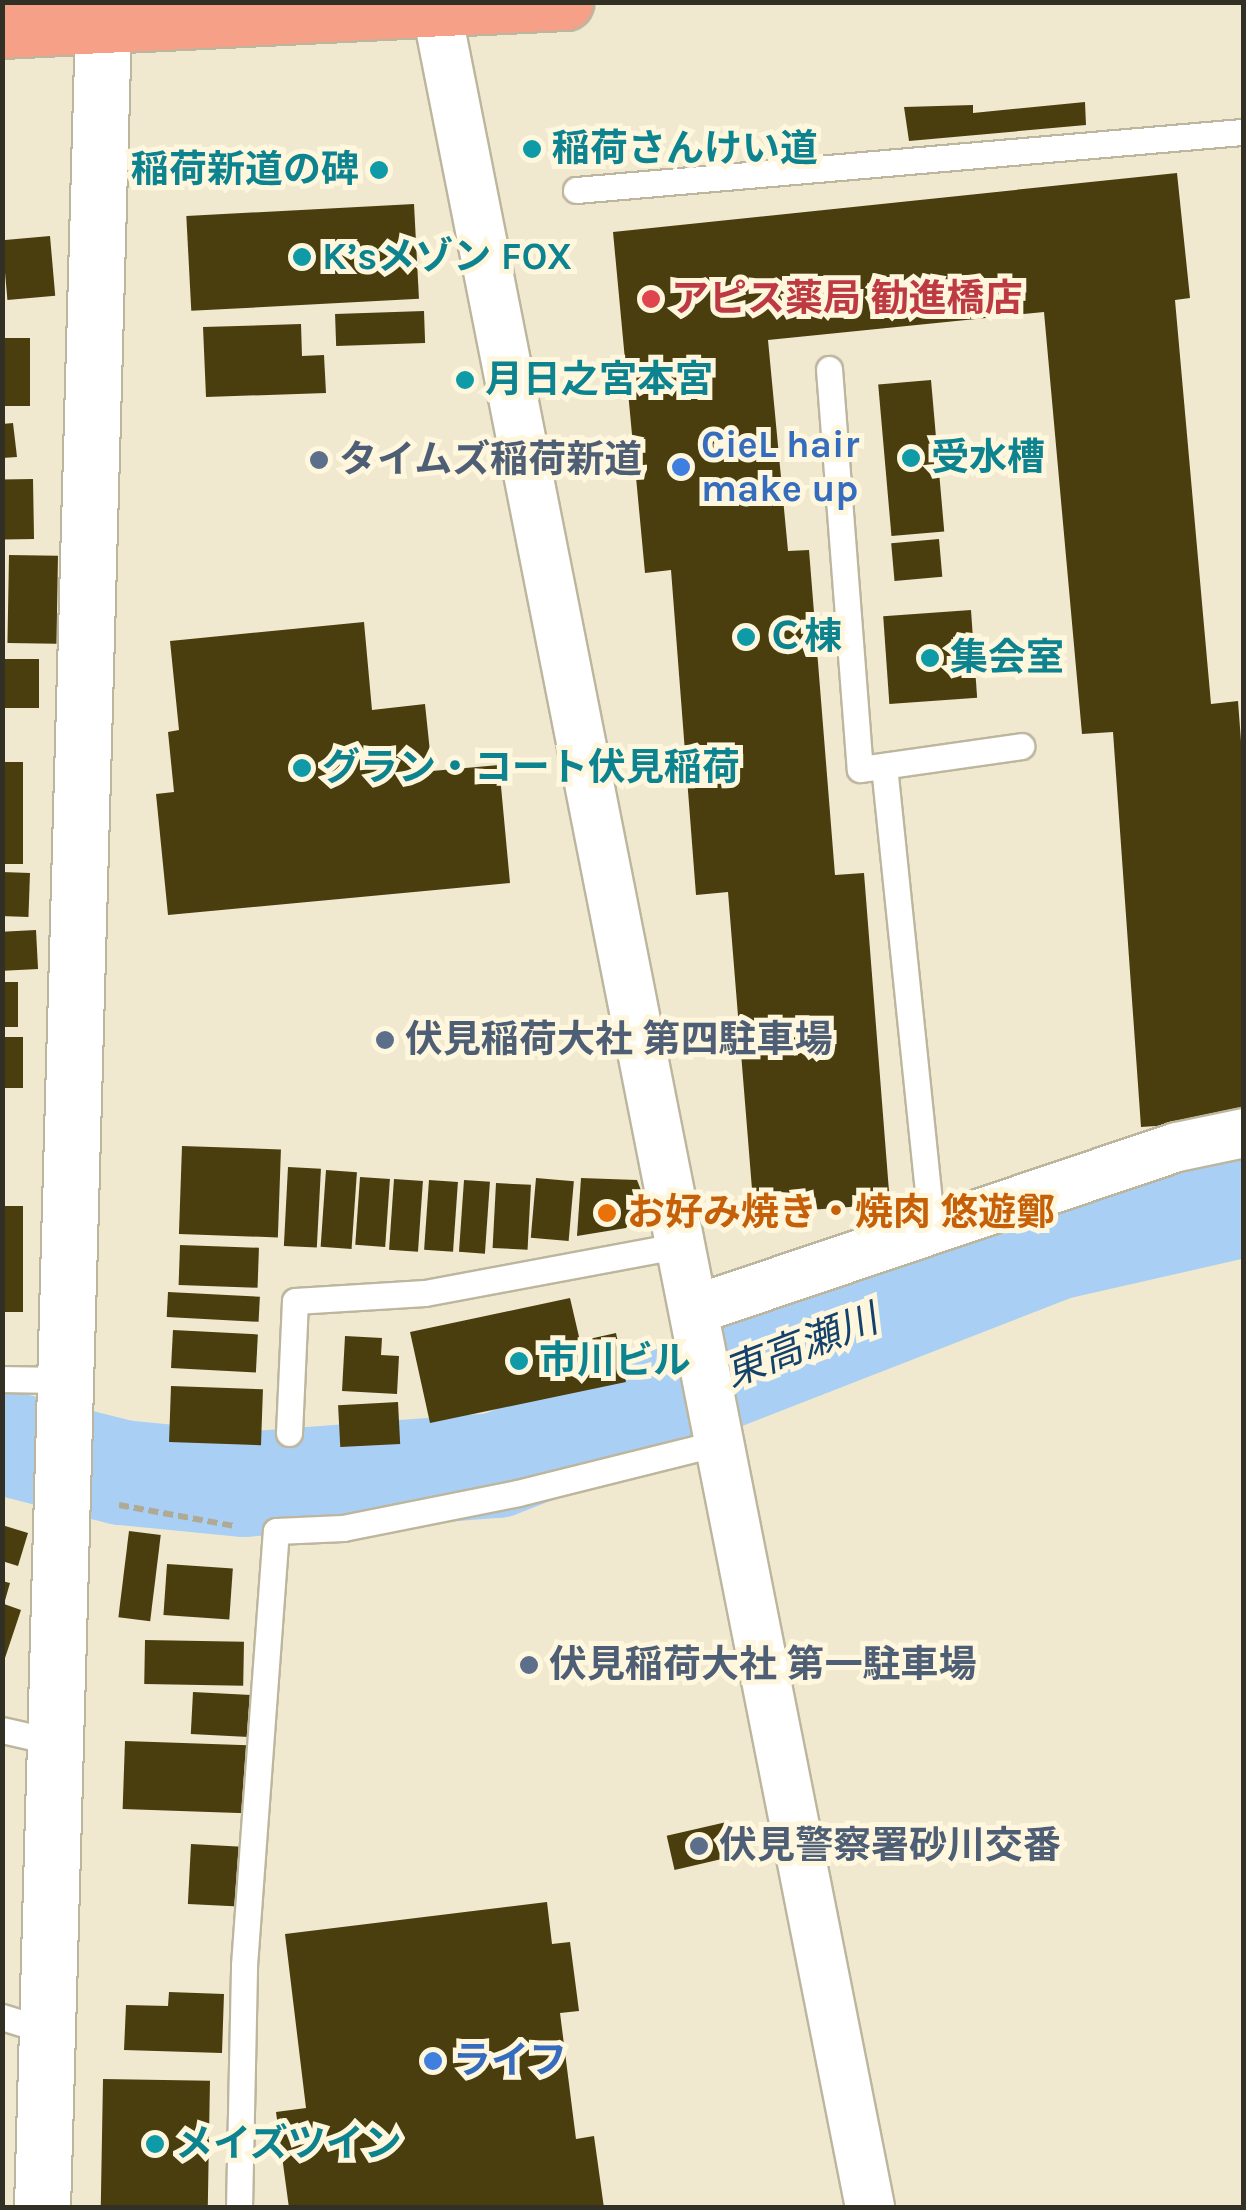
<!DOCTYPE html>
<meta charset="utf-8">
<style>
body{margin:0}
#map{position:relative;width:1246px;height:2210px;overflow:hidden;background:#f0e9d0;font-family:Karla,"Noto Sans JP",sans-serif}
div>[style]{position:absolute}
[style*='--x']{left:calc(var(--x)*1px);top:calc(var(--y)*1px);width:calc(var(--w)*1px);rotate:calc(var(--a)*1deg)}
.river>*{height:105px;margin:-52.5px;padding:0 52.5px;transform-origin:52.5px;border-radius:52.5px;background:#aacff5}
.building>*{inset:0;background:#4b3e0e;transform-origin:0 0}
.path>*{height:6px;margin-top:-3px;transform-origin:0;background:repeating-linear-gradient(90deg,#afaa96 0 10px,transparent 0 15px)}
.roads{filter:drop-shadow(2px 0 #bdb69e) drop-shadow(-2px 0 #bdb69e) drop-shadow(0 2px #bdb69e) drop-shadow(0 -2px #bdb69e)}
.service>*{height:25px;margin:-12.5px;padding:0 12.5px;transform-origin:12.5px;border-radius:12.5px;background:#fff}
.minor>*{height:48px;margin:-24px;padding:0 24px;transform-origin:24px;border-radius:24px;background:#fff}
.tertiary>*{height:55px;margin:-27.5px;padding:0 27.5px;transform-origin:27.5px;border-radius:27.5px;background:#fff}
.trunk>*{height:55px;margin:-27.5px;padding:0 27.5px;transform-origin:27.5px;border-radius:27.5px;background:#f6a088}
.dots>*{width:28px;height:28px;translate:-50% -50%;box-sizing:border-box;border:5px solid #fef7dd;border-radius:50%}
span{translate:-50% -50%;white-space:nowrap;text-align:center;line-height:1.15;-webkit-text-stroke:10px #fef7dd;paint-order:stroke}
.culture-label{font-size:38px;color:#0d838f;font-weight:700}
.left{translate:0 -50%;text-align:left}
.right{translate:-100% -50%;text-align:right}
.health-label{font-size:38px;color:#be3a42;font-weight:700}
.shop-label{font-size:38px;color:#366cbe;font-weight:700}
.service-label{font-size:38px;color:#4e5e75;font-weight:700}
.food-label{font-size:38px;color:#c56008;font-weight:700}
.water-label{font-size:40px;color:#15426a;font-style:italic}
.frame{position:absolute;inset:0;border:5px solid #322f25;pointer-events:none}
</style>
<div id="map">
<div class="river">
<i style="--x:2;--y:1442;--w:123;--a:14.1"></i>
<i style="--x:121;--y:1472;--w:123;--a:5.6"></i>
<i style="--x:243;--y:1484;--w:254;--a:-4.3"></i>
<i style="--x:496;--y:1465;--w:600;--a:-21.3"></i>
<i style="--x:1055;--y:1247;--w:194;--a:-12.8"></i>
</div>
<div class="building">
<i style="clip-path:polygon(1085px 102px,1086px 125px,909px 141px,904px 107px,973px 105px,973px 113px)"></i>
<i style="clip-path:polygon(1177px 173px,1190px 298px,1175px 300px,1211px 704px,1238px 701px,1244px 781px,1244px 1120px,1141px 1127px,1113px 732px,1082px 734px,1044px 312px,768px 340px,788px 551px,809px 550px,835px 875px,864px 873px,890px 1204px,754px 1214px,728px 892px,696px 895px,671px 570px,645px 573px,613px 232px)"></i>
<i style="left:414px;top:204px;width:95px;height:228px;rotate:87deg"></i>
<i style="left:50px;top:236px;width:60px;height:48px;rotate:85deg"></i>
<i style="left:424px;top:311px;width:32px;height:89px;rotate:88deg"></i>
<i style="clip-path:polygon(301px 324px,302px 356px,324px 355px,326px 393px,206px 397px,203px 327px)"></i>
<i style="left:30px;top:338px;width:68px;height:27px;rotate:90deg"></i>
<i style="left:931px;top:380px;width:152px;height:53px;rotate:85deg"></i>
<i style="clip-path:polygon(13px 423px,17px 457px,2px 458px,2px 424px)"></i>
<i style="left:33px;top:479px;width:60px;height:31px;rotate:89deg"></i>
<i style="left:939px;top:539px;width:38px;height:48px;rotate:85deg"></i>
<i style="left:9px;top:555px;width:49px;height:88px;rotate:1deg"></i>
<i style="left:971px;top:610px;width:88px;height:88px;rotate:86deg"></i>
<i style="clip-path:polygon(364px 622px,372px 710px,425px 704px,432px 771px,499px 765px,510px 883px,168px 915px,156px 794px,174px 792px,168px 732px,179px 730px,170px 641px)"></i>
<i style="left:2px;top:659px;width:37px;height:49px"></i>
<i style="left:2px;top:762px;width:21px;height:102px"></i>
<i style="left:2px;top:872px;width:28px;height:44px;rotate:2deg"></i>
<i style="left:36px;top:930px;width:39px;height:34px;rotate:87deg"></i>
<i style="left:2px;top:982px;width:16px;height:45px"></i>
<i style="left:2px;top:1037px;width:21px;height:51px"></i>
<i style="left:182px;top:1146px;width:99px;height:88px;rotate:2deg"></i>
<i style="left:288px;top:1167px;width:33px;height:79px;rotate:3deg"></i>
<i style="left:326px;top:1170px;width:31px;height:77px;rotate:4deg"></i>
<i style="left:360px;top:1177px;width:30px;height:68px;rotate:4deg"></i>
<i style="left:536px;top:1178px;width:38px;height:60px;rotate:5deg"></i>
<i style="clip-path:polygon(581px 1178px,637px 1180px,644px 1198px,626px 1228px,577px 1236px)"></i>
<i style="left:394px;top:1179px;width:29px;height:71px;rotate:4deg"></i>
<i style="left:429px;top:1180px;width:29px;height:70px;rotate:4deg"></i>
<i style="left:464px;top:1180px;width:26px;height:72px;rotate:4deg"></i>
<i style="left:496px;top:1183px;width:35px;height:65px;rotate:3deg"></i>
<i style="left:2px;top:1206px;width:21px;height:106px"></i>
<i style="left:180px;top:1245px;width:79px;height:40px;rotate:2deg"></i>
<i style="left:168px;top:1292px;width:92px;height:25px;rotate:3deg"></i>
<i style="clip-path:polygon(570px 1298px,580px 1341px,616px 1333px,626px 1382px,430px 1423px,410px 1332px)"></i>
<i style="left:173px;top:1330px;width:85px;height:38px;rotate:3deg"></i>
<i style="clip-path:polygon(345px 1336px,382px 1338px,381px 1355px,399px 1356px,397px 1394px,342px 1391px)"></i>
<i style="left:171px;top:1386px;width:92px;height:56px;rotate:2deg"></i>
<i style="left:398px;top:1402px;width:42px;height:60px;rotate:87deg"></i>
<i style="clip-path:polygon(2px 1525px,28px 1533px,18px 1566px,2px 1561px)"></i>
<i style="left:129px;top:1531px;width:32px;height:87px;rotate:7deg"></i>
<i style="left:167px;top:1564px;width:66px;height:51px;rotate:4deg"></i>
<i style="clip-path:polygon(2px 1581px,10px 1583px,4px 1604px,21px 1610px,3px 1664px)"></i>
<i style="left:145px;top:1640px;width:99px;height:44px;rotate:1deg"></i>
<i style="left:193px;top:1692px;width:58px;height:42px;rotate:3deg"></i>
<i style="left:125px;top:1741px;width:123px;height:68px;rotate:2deg"></i>
<i style="left:731px;top:1821px;width:35px;height:66px;rotate:77deg"></i>
<i style="left:191px;top:1844px;width:51px;height:60px;rotate:3deg"></i>
<i style="clip-path:polygon(547px 1902px,552px 1944px,570px 1942px,579px 2011px,560px 2013px,576px 2139px,594px 2136px,604px 2208px,289px 2208px,276px 2112px,306px 2108px,285px 1934px)"></i>
<i style="clip-path:polygon(169px 1992px,224px 1994px,222px 2053px,124px 2050px,126px 2005px,168px 2006px)"></i>
<i style="left:103px;top:2079px;width:107px;height:129px;rotate:1deg"></i>
</div>
<div class="path">
<i style="--x:119;--y:1505;--w:118;--a:10.3"></i>
</div>
<div class="roads">
<div class="service">
<i style="--x:576;--y:190;--w:669;--a:-4.98"></i>
<i style="--x:829;--y:369;--w:401;--a:85.6"></i>
<i style="--x:860;--y:769;--w:163;--a:-8.1"></i>
<i style="--x:884;--y:766;--w:464;--a:84.1"></i>
<i style="--x:2;--y:1379;--w:64;--a:0.9"></i>
<i style="--x:289;--y:1433;--w:132;--a:-87.4"></i>
<i style="--x:295;--y:1301;--w:130;--a:-3.5"></i>
<i style="--x:425;--y:1293;--w:260;--a:-10.6"></i>
<i style="--x:2;--y:1730;--w:54;--a:12.8"></i>
<i style="--x:2;--y:2017;--w:44;--a:17.2"></i>
<i style="--x:239;--y:2208;--w:243;--a:-88.8"></i>
<i style="--x:244;--y:1965;--w:435;--a:-85.8"></i>
<i style="--x:276;--y:1531;--w:67;--a:-2.6"></i>
<i style="--x:343;--y:1528;--w:178;--a:-11.3"></i>
<i style="--x:518;--y:1493;--w:210;--a:-14"></i>
</div>
<div class="minor">
<i style="--x:435;--y:2;--w:2248;--a:78.84"></i>
<i style="--x:697;--y:1309;--w:507;--a:-18.65"></i>
<i style="--x:1177;--y:1147;--w:68;--a:-11.8"></i>
</div>
<div class="tertiary">
<i style="--x:42;--y:2208;--w:2185;--a:-88.4"></i>
</div>
<div class="trunk">
<i style="--x:2;--y:30;--w:564;--a:-2.85"></i>
</div>
</div>
<div class="dots">
<i style="left:532px;top:149px;background:#0f9aa8"></i>
<i style="left:379px;top:170px;background:#0f9aa8"></i>
<i style="left:302px;top:257px;background:#0f9aa8"></i>
<i style="left:651px;top:299px;background:#e0444e"></i>
<i style="left:465px;top:380px;background:#0f9aa8"></i>
<i style="left:911px;top:458px;background:#0f9aa8"></i>
<i style="left:319px;top:460px;background:#5c6f8a"></i>
<i style="left:681px;top:467px;background:#3f7fe0"></i>
<i style="left:746px;top:637px;background:#0f9aa8"></i>
<i style="left:930px;top:658px;background:#0f9aa8"></i>
<i style="left:302px;top:768px;background:#0f9aa8"></i>
<i style="left:385px;top:1040px;background:#5c6f8a"></i>
<i style="left:607px;top:1213px;background:#e8710a"></i>
<i style="left:519px;top:1361px;background:#0f9aa8"></i>
<i style="left:529px;top:1665px;background:#5c6f8a"></i>
<i style="left:699px;top:1846px;background:#5c6f8a"></i>
<i style="left:433px;top:2061px;background:#3f7fe0"></i>
<i style="left:155px;top:2144px;background:#0f9aa8"></i>
</div>
<div class="culture-label">
<span class="left" style="left:552px;top:149px">稲荷さんけい道</span>
<span class="right" style="left:359px;top:170px">稲荷新道の碑</span>
<span class="left" style="left:322px;top:257px">K’sメゾン FOX</span>
<span class="left" style="left:485px;top:380px">月日之宮本宮</span>
<span class="left" style="left:931px;top:458px">受水槽</span>
<span class="left" style="left:766px;top:637px">Ｃ棟</span>
<span class="left" style="left:950px;top:658px">集会室</span>
<span class="left" style="left:322px;top:768px">グラン・コート伏見稲荷</span>
<span class="left" style="left:539px;top:1361px">市川ビル</span>
<span class="left" style="left:175px;top:2144px">メイズツイン</span>
</div>
<div class="health-label">
<span class="left" style="left:671px;top:299px">アピス薬局 勧進橋店</span>
</div>
<div class="shop-label">
<span class="left" style="left:701px;top:467px">CieL hair<br>make up</span>
<span class="left" style="left:453px;top:2061px">ライフ</span>
</div>
<div class="service-label">
<span class="left" style="left:339px;top:460px">タイムズ稲荷新道</span>
<span class="left" style="left:405px;top:1040px">伏見稲荷大社 第四駐車場</span>
<span class="left" style="left:549px;top:1665px">伏見稲荷大社 第一駐車場</span>
<span class="left" style="left:719px;top:1846px">伏見警察署砂川交番</span>
</div>
<div class="food-label">
<span class="left" style="left:627px;top:1213px">お好み焼き・焼肉 悠遊鄭</span>
</div>
<div class="water-label">
<span style="left:801px;top:1346px;rotate:-21deg">東高瀬川</span>
</div>
<div class="frame"></div>
</div>
